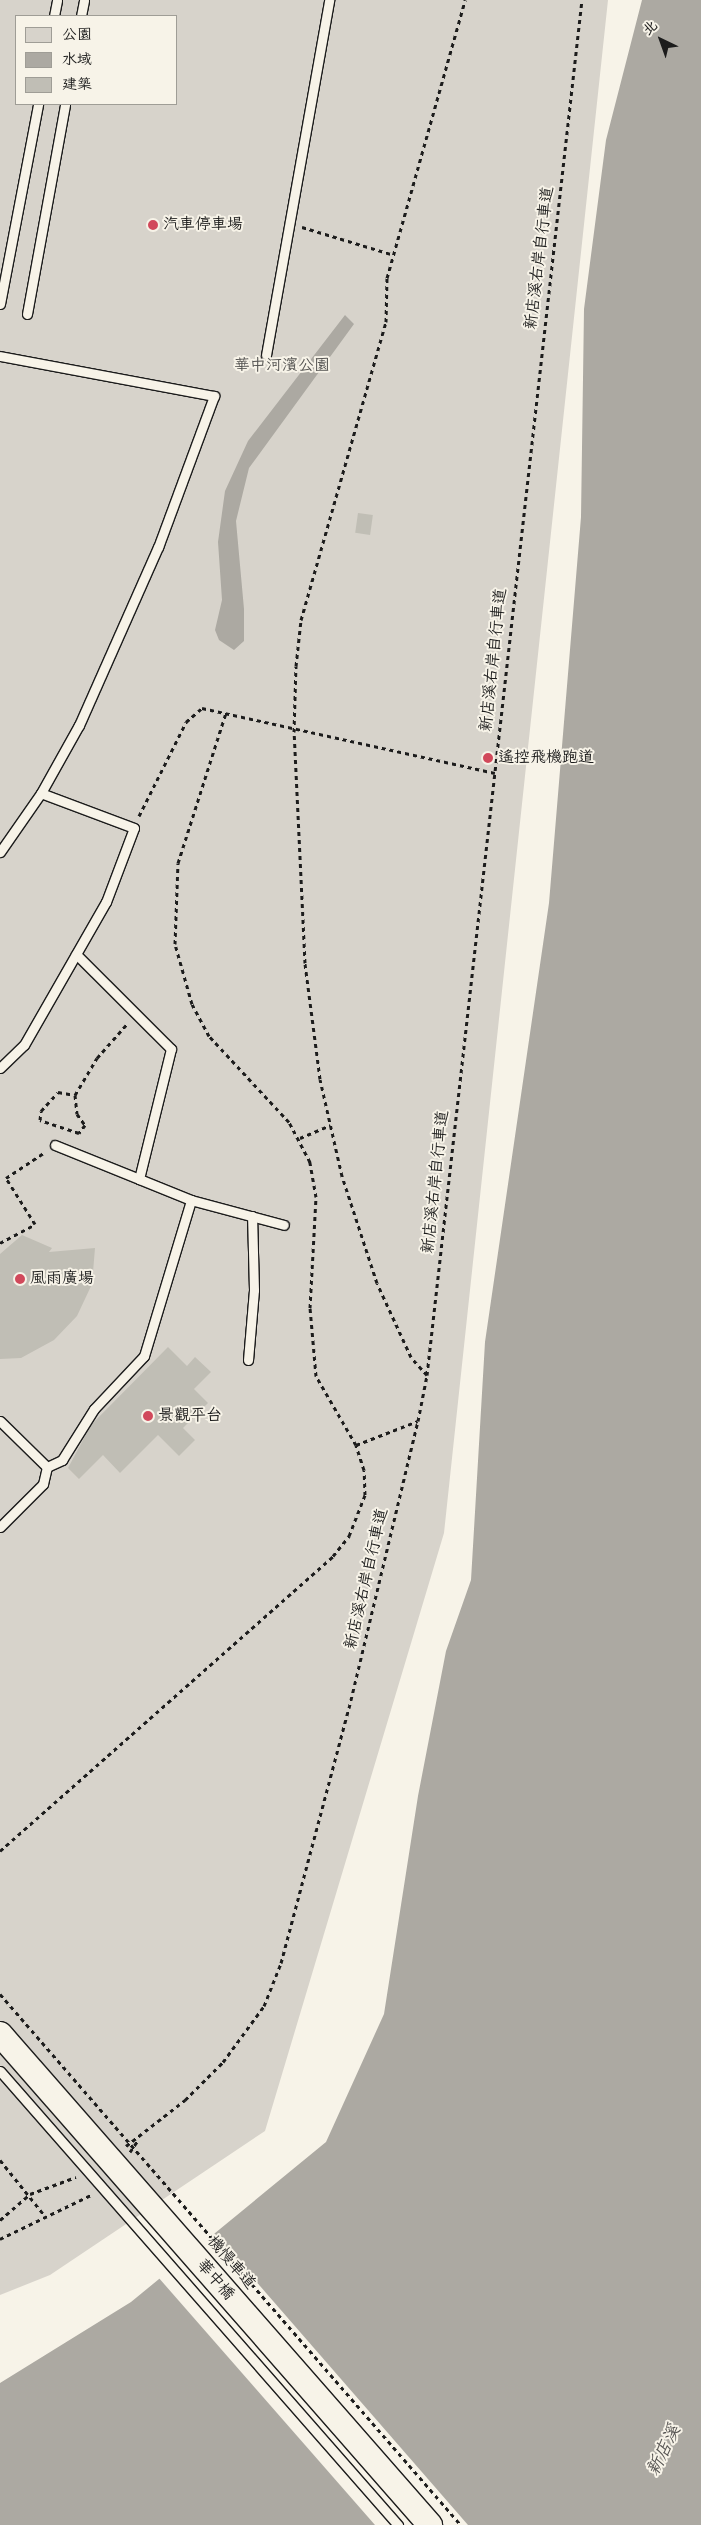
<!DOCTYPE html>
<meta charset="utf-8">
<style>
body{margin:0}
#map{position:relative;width:701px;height:2525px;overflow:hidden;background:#f7f3e8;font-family:"Indie Flower","LXGW WenKai TC",sans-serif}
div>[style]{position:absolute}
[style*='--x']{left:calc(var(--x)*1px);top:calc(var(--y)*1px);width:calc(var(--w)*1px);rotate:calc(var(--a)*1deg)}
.green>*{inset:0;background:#d7d3cb}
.water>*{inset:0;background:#aca9a2}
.pier>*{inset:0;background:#f7f3e8}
.building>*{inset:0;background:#c0beb5;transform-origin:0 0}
.path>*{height:3px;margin-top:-1.5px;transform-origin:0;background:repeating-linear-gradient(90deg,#1c1c1c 0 4px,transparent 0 8px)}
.roads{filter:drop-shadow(1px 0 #1c1c1c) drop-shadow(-1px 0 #1c1c1c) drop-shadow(0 1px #1c1c1c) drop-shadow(0 -1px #1c1c1c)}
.service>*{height:9px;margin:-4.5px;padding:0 4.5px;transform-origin:4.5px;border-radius:4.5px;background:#f7f3e8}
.path-bridge>*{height:3px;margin-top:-1.5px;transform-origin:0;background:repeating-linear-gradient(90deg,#1c1c1c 0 4px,transparent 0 8px)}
.bridges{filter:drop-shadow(1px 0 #1c1c1c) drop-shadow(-1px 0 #1c1c1c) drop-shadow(0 1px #1c1c1c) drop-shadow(0 -1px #1c1c1c)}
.service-bridge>*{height:9px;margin:-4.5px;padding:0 4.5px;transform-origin:4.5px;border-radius:4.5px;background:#f7f3e8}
.secondary-bridge>*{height:24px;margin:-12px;padding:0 12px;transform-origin:12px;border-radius:12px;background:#f7f3e8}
.dots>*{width:14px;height:14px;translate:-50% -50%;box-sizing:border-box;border:2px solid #f7f3e8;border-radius:50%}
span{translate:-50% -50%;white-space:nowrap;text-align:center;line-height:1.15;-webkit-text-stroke:4px #f7f3e8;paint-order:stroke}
.poi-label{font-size:16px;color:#1c1c1c}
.left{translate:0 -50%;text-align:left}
.street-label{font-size:16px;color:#1c1c1c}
.park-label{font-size:16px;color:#545351}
.water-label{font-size:18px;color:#565452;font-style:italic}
.legend{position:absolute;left:15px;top:15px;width:162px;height:90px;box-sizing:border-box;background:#f7f3e8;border:1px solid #9f9d96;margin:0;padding:6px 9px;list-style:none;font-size:15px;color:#1c1c1c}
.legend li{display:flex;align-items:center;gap:10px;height:25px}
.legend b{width:25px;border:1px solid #9f9d96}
.north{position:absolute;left:636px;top:15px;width:50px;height:50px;-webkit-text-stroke:4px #f7f3e8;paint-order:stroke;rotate:318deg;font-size:14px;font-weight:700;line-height:20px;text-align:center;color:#1c1c1c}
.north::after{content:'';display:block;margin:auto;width:18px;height:22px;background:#1c1c1c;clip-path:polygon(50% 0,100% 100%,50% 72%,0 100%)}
</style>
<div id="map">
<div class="green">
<i style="clip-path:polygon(evenodd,0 0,608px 0,444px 1533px,265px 2131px,50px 2275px,0 2295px,0 0,16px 16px,176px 16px,176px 104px,16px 104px,16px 16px)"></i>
</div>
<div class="water">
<i style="clip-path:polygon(642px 0,701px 0,701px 2525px,0 2525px,0 2383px,131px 2302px,326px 2142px,384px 2014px,418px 1796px,446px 1651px,471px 1580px,485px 1342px,549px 903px,581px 517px,584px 309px,606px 140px)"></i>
<i style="clip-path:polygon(345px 315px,354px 324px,249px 468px,236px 521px,244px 609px,244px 641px,234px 650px,219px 640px,215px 630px,222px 600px,218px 542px,225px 491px,248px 441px)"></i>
</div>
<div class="pier">
<i style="clip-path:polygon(213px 2232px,468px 2525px,375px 2525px,158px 2277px)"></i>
</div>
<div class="building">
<i style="left:358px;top:513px;width:15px;height:20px;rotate:8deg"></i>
<i style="clip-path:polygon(22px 1235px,52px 1248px,49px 1252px,95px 1248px,92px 1284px,77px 1316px,54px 1340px,21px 1358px,0 1359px,0 1254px)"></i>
<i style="clip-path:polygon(168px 1347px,187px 1366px,195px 1357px,211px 1372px,194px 1389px,208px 1403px,183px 1428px,195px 1440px,179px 1456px,158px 1435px,120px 1473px,103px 1455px,79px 1479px,68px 1468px,91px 1425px)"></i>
</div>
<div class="path">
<i style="--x:302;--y:227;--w:96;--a:16.9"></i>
<i style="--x:139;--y:816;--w:105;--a:-63.4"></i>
<i style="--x:186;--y:722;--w:21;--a:-41"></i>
<i style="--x:202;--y:708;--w:300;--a:12.5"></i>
<i style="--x:75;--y:1095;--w:19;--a:84"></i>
<i style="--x:77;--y:1114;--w:14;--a:54"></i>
<i style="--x:85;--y:1125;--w:10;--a:127"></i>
<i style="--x:79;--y:1133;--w:41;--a:-161.6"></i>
<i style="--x:40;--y:1120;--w:9;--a:-84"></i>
<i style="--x:41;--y:1111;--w:25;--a:-48"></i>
<i style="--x:58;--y:1092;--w:17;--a:10"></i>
<i style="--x:75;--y:1095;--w:43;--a:-59.3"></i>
<i style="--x:97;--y:1058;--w:45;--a:-48.6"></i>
<i style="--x:300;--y:1138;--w:33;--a:-23"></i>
<i style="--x:0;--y:1243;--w:40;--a:-28"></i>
<i style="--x:35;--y:1224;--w:54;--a:-122.2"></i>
<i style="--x:6;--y:1178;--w:47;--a:-33.7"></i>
<i style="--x:427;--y:1375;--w:24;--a:-132"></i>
<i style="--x:411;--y:1357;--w:81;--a:-114.7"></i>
<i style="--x:377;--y:1283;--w:113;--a:-108.1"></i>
<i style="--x:342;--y:1176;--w:99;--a:-102.8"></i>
<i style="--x:320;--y:1079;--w:117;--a:-97.4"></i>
<i style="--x:305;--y:963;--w:231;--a:-92.7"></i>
<i style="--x:294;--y:732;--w:66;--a:-88.3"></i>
<i style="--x:296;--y:666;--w:46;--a:-83.8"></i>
<i style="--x:301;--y:620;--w:310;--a:-74.1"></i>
<i style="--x:386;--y:322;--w:44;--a:-88.7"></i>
<i style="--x:387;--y:278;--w:289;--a:-74.3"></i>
<i style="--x:356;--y:1445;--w:66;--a:-21.2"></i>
<i style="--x:0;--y:1851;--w:445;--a:-41.5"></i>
<i style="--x:333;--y:1556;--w:26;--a:-51"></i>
<i style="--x:349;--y:1536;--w:44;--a:-68.7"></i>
<i style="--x:365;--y:1495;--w:25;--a:-92"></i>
<i style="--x:364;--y:1470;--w:26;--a:-108"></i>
<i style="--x:356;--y:1445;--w:80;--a:-120.1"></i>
<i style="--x:316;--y:1376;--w:68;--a:-95"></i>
<i style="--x:310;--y:1308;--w:111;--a:-86.9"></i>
<i style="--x:316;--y:1197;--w:36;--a:-100"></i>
<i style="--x:310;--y:1162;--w:45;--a:-117.7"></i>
<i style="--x:289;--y:1122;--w:117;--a:-132.9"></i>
<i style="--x:209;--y:1036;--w:36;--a:-118"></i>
<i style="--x:192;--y:1004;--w:62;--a:-105.8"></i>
<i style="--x:175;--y:944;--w:81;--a:-87.9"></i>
<i style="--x:178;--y:863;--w:157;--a:-72.3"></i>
<i style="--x:126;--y:2146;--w:75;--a:-37.9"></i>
<i style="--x:185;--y:2100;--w:54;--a:-45"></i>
<i style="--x:223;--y:2062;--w:69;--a:-53.8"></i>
<i style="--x:264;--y:2006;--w:46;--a:-68.4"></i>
<i style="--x:281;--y:1963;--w:264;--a:-75.1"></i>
<i style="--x:349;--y:1708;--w:295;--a:-76.5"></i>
<i style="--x:418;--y:1421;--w:47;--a:-78.9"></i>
<i style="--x:427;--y:1375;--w:1384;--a:-83.57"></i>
<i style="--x:130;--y:2152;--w:14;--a:-56"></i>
<i style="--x:0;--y:2160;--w:72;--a:51.2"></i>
<i style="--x:0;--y:2220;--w:40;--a:-41"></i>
<i style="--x:30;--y:2194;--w:49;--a:-20.3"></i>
<i style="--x:0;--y:2239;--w:103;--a:-25.8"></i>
</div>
<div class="roads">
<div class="service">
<i style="--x:54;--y:16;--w:16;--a:-79"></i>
<i style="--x:81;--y:16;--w:16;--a:-79"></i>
<i style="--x:0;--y:304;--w:204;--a:-79.2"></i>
<i style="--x:27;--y:314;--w:213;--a:-79.7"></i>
<i style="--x:266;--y:355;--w:361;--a:-79.9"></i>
<i style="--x:0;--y:356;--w:218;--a:10.6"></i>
<i style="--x:214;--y:396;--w:161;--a:110.3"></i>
<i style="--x:158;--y:547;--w:195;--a:113.9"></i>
<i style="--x:79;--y:725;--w:78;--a:119.2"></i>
<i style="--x:41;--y:793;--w:72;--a:124.8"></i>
<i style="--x:0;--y:1068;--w:33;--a:-44"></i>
<i style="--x:24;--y:1045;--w:165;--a:-60.2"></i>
<i style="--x:106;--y:902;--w:79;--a:-69.3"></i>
<i style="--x:134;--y:828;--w:99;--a:-159.4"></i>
<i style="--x:55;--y:1145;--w:91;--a:22"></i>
<i style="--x:191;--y:1200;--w:96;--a:15"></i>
<i style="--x:248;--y:1360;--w:70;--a:-85.1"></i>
<i style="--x:254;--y:1290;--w:74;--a:-91.5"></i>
<i style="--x:0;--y:1421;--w:66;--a:44.4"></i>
<i style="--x:47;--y:1467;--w:17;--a:-25"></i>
<i style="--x:62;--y:1460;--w:60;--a:-57.9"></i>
<i style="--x:94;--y:1409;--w:73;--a:-46.7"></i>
<i style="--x:144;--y:1356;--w:163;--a:-73.2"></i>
<i style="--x:191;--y:1200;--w:56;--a:-158"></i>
<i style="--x:139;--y:1179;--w:134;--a:-76.2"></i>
<i style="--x:171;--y:1049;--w:134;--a:-135"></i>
<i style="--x:0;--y:1527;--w:61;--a:-45"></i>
<i style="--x:43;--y:1484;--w:17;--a:-77"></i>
</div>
</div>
<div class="path-bridge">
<i style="--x:0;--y:1994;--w:703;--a:49.04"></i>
</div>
<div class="bridges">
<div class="service-bridge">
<i style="--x:0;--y:2071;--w:604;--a:48.76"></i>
</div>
<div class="secondary-bridge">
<i style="--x:0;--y:2034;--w:653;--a:48.79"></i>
</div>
</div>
<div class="dots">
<i style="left:153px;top:225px;background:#d1495b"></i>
<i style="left:488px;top:758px;background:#d1495b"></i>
<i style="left:20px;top:1279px;background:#d1495b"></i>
<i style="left:148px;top:1416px;background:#d1495b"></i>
</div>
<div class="poi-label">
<span class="left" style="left:163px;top:225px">汽車停車場</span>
<span class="left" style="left:498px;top:758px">遙控飛機跑道</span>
<span class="left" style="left:30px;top:1279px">風雨廣場</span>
<span class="left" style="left:158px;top:1416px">景觀平台</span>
</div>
<div class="street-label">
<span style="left:540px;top:258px;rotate:-83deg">新店溪右岸自行車道</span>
<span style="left:494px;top:660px;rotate:-84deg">新店溪右岸自行車道</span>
<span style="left:436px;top:1182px;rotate:-84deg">新店溪右岸自行車道</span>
<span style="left:367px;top:1579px;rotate:-77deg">新店溪右岸自行車道</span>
<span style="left:231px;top:2263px;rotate:49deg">機慢車道</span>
<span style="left:215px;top:2280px;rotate:49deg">華中橋</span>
</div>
<div class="park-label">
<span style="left:282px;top:366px">華中河濱公園</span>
</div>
<div class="water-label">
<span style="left:665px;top:2451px;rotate:-64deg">新店溪</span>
</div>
<ul class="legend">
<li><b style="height:14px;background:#d7d3cb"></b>公園</li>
<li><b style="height:14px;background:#aca9a2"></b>水域</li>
<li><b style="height:14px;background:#c0beb5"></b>建築</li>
</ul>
<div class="north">北</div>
</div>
